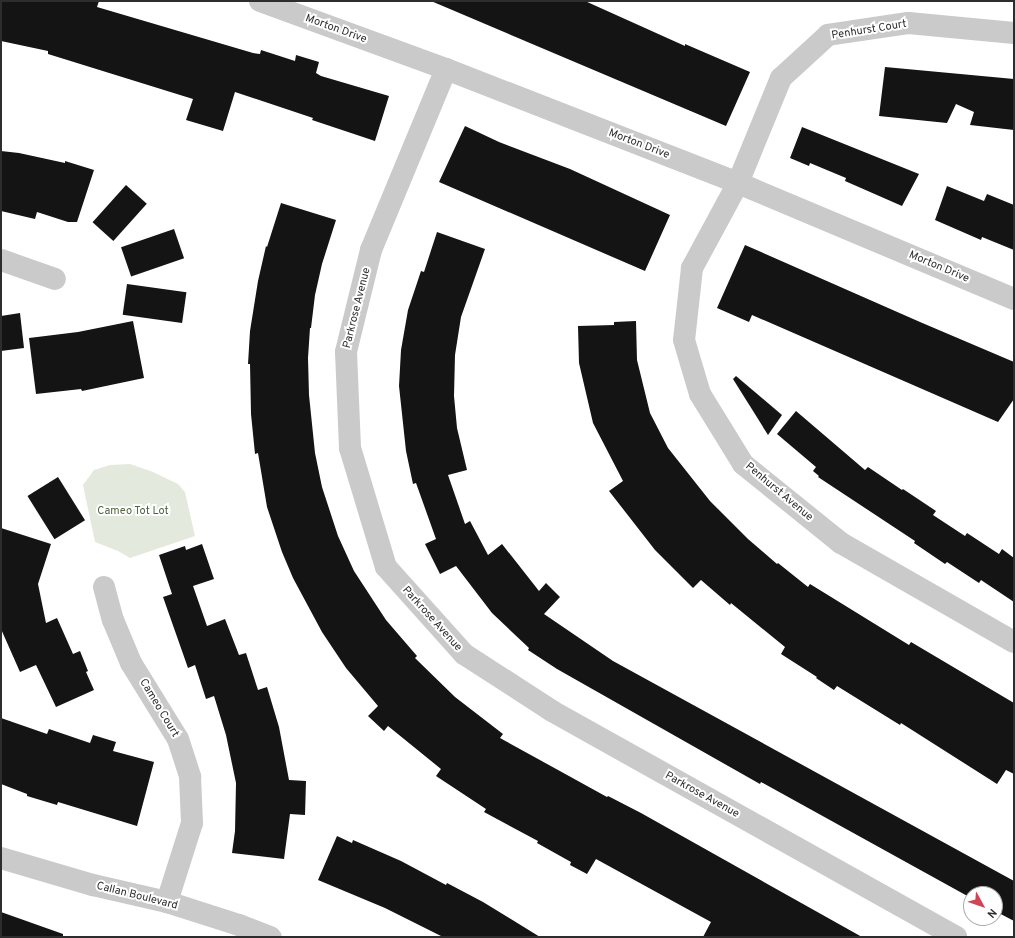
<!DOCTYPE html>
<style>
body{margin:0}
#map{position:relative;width:1015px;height:938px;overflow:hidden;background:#fff;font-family:Overpass,sans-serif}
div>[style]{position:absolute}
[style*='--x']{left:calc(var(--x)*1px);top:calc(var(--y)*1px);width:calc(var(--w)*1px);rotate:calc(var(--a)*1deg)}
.green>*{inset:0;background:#e4e9dd}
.building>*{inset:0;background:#141414;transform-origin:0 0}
.minor>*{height:22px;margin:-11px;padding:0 11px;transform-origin:11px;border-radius:11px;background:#cacaca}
.tertiary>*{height:22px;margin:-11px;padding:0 11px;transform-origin:11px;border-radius:11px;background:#cacaca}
span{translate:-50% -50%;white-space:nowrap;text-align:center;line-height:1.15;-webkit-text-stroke:4px #fff;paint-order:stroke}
.street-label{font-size:11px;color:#2d2d2d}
.park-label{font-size:11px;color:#526340}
.frame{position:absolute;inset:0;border:2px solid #2d2d2d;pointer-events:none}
.north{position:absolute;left:963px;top:886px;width:40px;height:40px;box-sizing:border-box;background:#fff;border:1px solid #ababab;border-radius:50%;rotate:130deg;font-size:11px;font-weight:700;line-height:16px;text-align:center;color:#2d2d2d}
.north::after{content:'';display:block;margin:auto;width:14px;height:18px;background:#cf4556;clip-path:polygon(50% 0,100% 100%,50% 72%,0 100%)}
</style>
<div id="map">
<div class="green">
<i style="clip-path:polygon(130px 464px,153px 472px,178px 484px,185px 492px,195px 536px,130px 558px,118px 551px,95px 542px,83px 485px,94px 470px,110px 465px)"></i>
</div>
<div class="building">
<i style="clip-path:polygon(1px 1px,99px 1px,97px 7px,253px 53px,260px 54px,261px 50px,295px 61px,296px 55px,319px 62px,316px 73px,321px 76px,389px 96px,375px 141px,312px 120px,313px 118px,235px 92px,223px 131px,186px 120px,193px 99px,48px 54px,48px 51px,1px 41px)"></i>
<i style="clip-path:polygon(431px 1px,585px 1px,685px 46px,685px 44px,750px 72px,726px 126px)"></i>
<i style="clip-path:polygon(885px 67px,1014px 79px,1014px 130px,970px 125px,974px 112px,956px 104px,947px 123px,879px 116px)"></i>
<i style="clip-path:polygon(465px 126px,499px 142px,570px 169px,670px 215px,645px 271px,439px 182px)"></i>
<i style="clip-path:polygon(802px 127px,919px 174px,902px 206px,845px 181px,846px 178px,810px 163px,809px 166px,790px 158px)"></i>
<i style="clip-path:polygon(1px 151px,19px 153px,65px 163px,65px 161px,94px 170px,77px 222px,68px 222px,37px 212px,35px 219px,1px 211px)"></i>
<i style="left:126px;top:185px;width:28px;height:50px;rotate:42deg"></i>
<i style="clip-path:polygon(947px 186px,984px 201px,987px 194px,1014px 205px,1014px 250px,982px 237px,981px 240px,935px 220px)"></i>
<i style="clip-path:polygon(281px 203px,336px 220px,322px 264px,315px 295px,311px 328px,310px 328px,308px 358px,309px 395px,315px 453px,322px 487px,338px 536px,354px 571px,386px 620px,417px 656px,415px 658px,455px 697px,503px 734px,500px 738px,607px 797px,608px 796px,641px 813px,862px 937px,703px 937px,711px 922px,596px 859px,587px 874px,570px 865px,571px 862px,537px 843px,538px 841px,484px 812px,486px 809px,436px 776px,441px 769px,388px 726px,384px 731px,368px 716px,378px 706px,346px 668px,322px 632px,293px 578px,282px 552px,267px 507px,258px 453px,255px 454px,251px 414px,250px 364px,248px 364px,250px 331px,258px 281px,266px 246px,267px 247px)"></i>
<i style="left:174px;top:229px;width:31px;height:56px;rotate:71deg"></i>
<i style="clip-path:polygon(437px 232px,485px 249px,461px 317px,455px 355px,454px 396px,457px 428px,467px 470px,448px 475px,465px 524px,470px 521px,488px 555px,502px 544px,539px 591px,546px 583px,560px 597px,544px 614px,613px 661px,1014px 881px,1014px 921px,995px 911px,995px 894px,971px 894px,971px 898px,761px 782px,760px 784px,557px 669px,528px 650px,529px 648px,492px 613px,456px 566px,440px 574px,425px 544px,436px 539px,416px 483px,413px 484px,406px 451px,399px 386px,401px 350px,408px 310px,421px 271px,424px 272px)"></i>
<i style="clip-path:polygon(745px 245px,920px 322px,1014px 362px,1014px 399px,998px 422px,752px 315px,749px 322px,717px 308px)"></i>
<i style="left:127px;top:284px;width:60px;height:31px;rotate:8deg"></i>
<i style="clip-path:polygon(20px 313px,24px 348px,1px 351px,1px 316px)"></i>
<i style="clip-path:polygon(133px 321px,144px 378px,82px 391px,81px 389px,36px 394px,29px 338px,78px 332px)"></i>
<i style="clip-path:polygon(636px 321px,637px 360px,650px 413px,668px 448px,710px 501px,748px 539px,777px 564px,778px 563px,808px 587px,810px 584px,909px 645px,911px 642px,1014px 703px,1014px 774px,1006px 770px,997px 784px,901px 723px,900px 725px,837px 686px,834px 690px,816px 678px,817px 677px,781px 654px,785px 647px,731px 603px,730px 605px,701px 580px,693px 588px,655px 550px,609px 491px,623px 481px,593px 423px,579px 363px,578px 326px,614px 325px,614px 322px)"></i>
<i style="clip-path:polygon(736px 376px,782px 415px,768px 435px,733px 379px)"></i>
<i style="clip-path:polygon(796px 411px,865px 470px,868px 467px,902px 490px,903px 489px,936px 511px,933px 515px,965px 536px,967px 533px,999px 554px,1002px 549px,1014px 558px,1014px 602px,981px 580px,979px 583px,947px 562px,945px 564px,914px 543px,915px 541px,818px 477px,819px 476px,813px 471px,816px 467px,777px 434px)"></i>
<i style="left:58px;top:477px;width:51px;height:36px;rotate:58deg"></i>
<i style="clip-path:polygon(1px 528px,51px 544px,38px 584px,46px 623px,57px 618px,73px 654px,80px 651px,88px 671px,86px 672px,94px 690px,56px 707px,36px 665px,20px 672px,1px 629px)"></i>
<i style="clip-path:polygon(202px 544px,214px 579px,193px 586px,207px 626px,225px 619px,239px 655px,246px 653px,258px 690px,267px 687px,279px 727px,289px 780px,306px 781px,305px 815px,290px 814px,284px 859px,232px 853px,235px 831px,236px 783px,226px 735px,214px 696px,206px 699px,195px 665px,188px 668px,163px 597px,172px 594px,159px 555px,185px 546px,186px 550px)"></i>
<i style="clip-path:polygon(1px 718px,47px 734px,49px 729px,90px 743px,93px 735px,116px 742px,113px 751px,154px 762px,137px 826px,58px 802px,57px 805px,27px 796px,27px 794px,1px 784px)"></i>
<i style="clip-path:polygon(337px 836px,352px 843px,353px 840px,401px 861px,446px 885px,447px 883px,483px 902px,540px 937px,443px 937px,385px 908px,318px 880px)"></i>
<i style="clip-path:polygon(1px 912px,63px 934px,63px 937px,1px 937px)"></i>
</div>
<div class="minor">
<i style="--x:260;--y:1;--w:198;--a:20.1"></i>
<i style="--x:446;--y:69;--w:313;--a:21.3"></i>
<i style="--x:738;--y:183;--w:299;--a:22.8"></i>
<i style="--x:1014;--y:33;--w:106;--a:-174.6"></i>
<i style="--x:908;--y:23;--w:81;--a:171.5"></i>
<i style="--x:828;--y:35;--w:64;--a:137.5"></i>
<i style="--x:781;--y:78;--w:113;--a:112.3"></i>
<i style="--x:738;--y:183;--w:97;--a:118.4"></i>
<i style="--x:692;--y:268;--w:72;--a:96.3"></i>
<i style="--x:684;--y:340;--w:56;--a:73.5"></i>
<i style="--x:700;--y:394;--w:82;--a:58.4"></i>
<i style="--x:743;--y:464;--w:126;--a:38.9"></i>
<i style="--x:841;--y:543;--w:199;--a:29.8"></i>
<i style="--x:446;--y:69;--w:196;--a:112.5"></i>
<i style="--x:371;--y:250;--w:105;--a:103.8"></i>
<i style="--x:346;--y:352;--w:96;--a:87.6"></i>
<i style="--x:350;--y:448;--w:124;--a:73.2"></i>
<i style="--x:386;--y:567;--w:117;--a:48.1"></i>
<i style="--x:464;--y:654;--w:105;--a:32.9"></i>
<i style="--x:552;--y:711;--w:463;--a:29.2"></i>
<i style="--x:1;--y:260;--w:57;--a:19.4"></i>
<i style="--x:104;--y:587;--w:34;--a:75"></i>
<i style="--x:113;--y:620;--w:47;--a:67.3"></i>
<i style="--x:131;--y:663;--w:89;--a:58.3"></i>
<i style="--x:178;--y:739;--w:40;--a:72"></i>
<i style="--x:190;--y:777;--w:46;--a:87.5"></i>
<i style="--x:192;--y:823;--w:83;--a:107.6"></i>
</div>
<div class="tertiary">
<i style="--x:1;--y:858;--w:96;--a:16.4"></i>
<i style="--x:93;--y:885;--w:76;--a:12.9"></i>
<i style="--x:167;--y:902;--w:76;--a:17.7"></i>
<i style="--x:239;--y:925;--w:34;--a:21"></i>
</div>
<div class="street-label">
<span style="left:336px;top:29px;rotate:20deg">Morton Drive</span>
<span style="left:869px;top:30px;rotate:-9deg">Penhurst Court</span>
<span style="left:639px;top:144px;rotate:21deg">Morton Drive</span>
<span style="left:939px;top:267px;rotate:23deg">Morton Drive</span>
<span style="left:357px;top:308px;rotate:-76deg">Parkrose Avenue</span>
<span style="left:779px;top:492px;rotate:40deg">Penhurst Avenue</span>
<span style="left:432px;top:619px;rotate:48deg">Parkrose Avenue</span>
<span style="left:159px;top:708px;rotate:59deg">Cameo Court</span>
<span style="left:702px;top:795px;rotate:29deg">Parkrose Avenue</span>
<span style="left:137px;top:896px;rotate:14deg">Callan Boulevard</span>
</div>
<div class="park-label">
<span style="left:133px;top:511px">Cameo Tot Lot</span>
</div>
<div class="frame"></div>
<div class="north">N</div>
</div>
